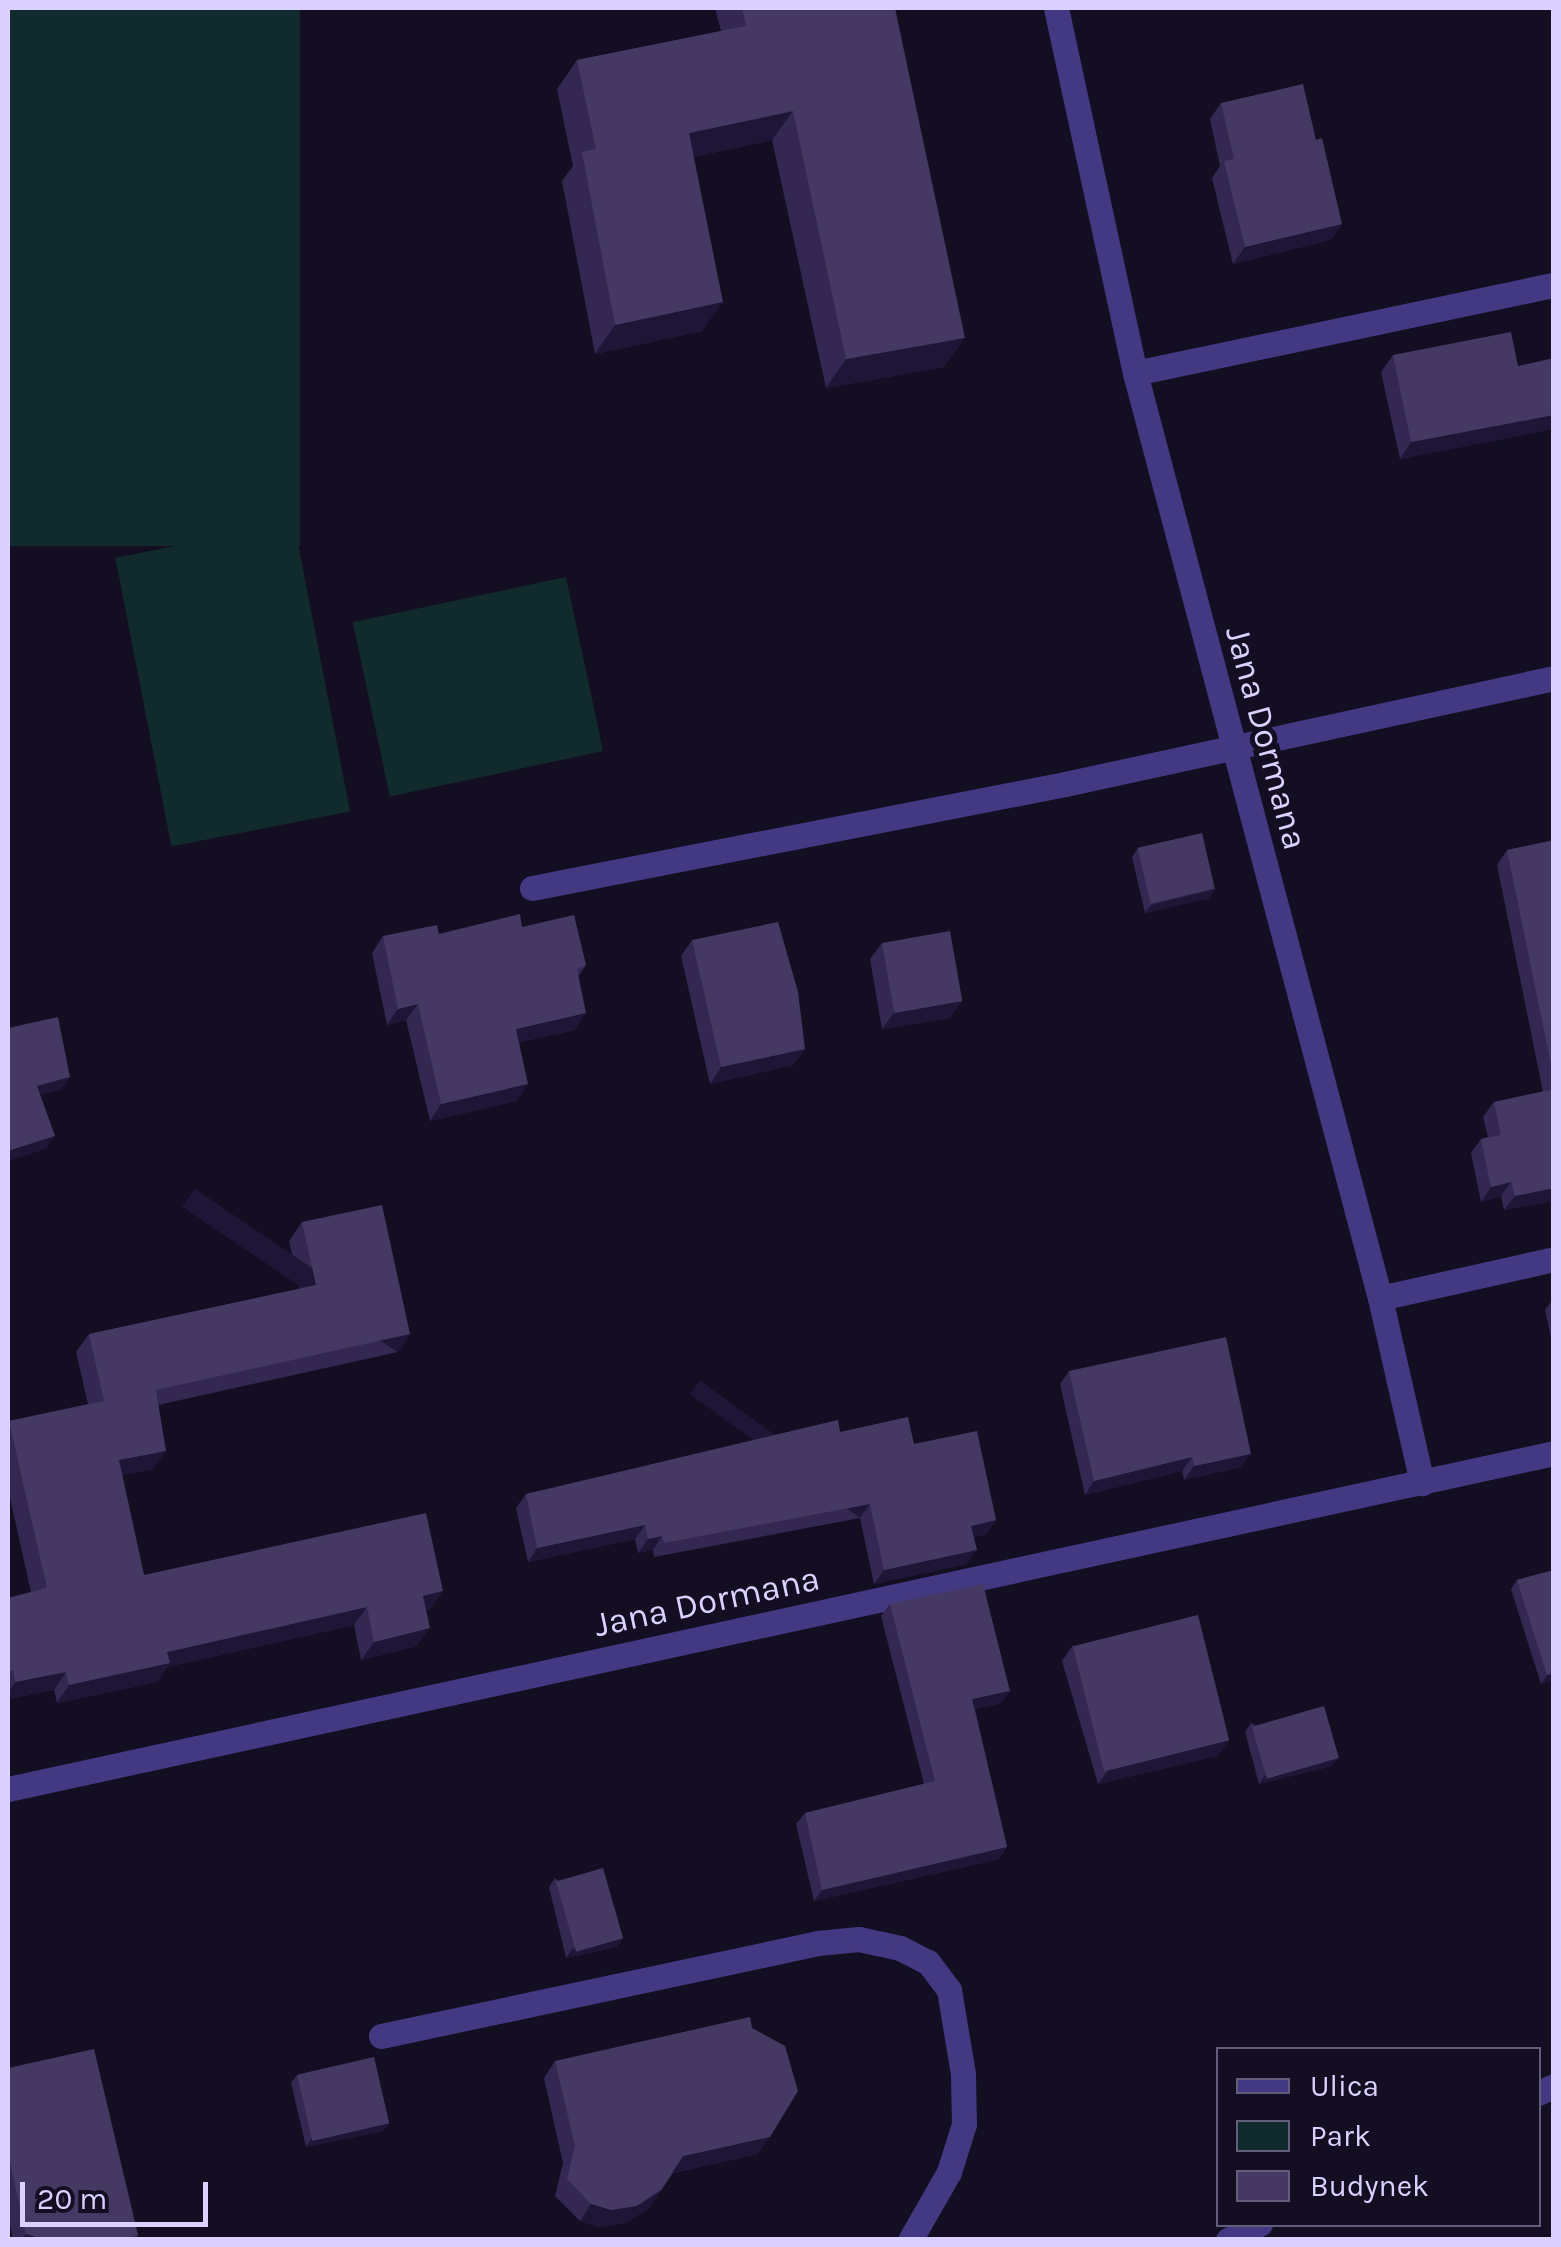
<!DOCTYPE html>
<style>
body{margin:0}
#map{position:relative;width:1561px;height:2247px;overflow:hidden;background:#140e23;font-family:Karla,sans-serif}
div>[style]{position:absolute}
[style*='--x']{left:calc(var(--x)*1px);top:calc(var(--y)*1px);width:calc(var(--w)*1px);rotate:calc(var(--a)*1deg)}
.green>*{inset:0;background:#112b2d;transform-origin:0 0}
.service>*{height:25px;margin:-12.5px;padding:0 12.5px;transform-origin:12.5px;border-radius:12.5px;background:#433982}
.minor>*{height:25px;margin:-12.5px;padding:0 12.5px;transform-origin:12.5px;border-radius:12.5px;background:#433982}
.wall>*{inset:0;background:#342751}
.shaded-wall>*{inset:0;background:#1f1537;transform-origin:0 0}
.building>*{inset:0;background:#453964;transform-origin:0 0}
span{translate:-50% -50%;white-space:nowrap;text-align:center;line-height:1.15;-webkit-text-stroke:10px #140e23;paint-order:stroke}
.street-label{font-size:35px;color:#dad1ff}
.frame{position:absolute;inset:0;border:10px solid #dad1ff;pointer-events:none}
.legend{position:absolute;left:1216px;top:2047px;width:325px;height:180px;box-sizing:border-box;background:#140e23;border:2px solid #635c7b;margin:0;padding:12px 18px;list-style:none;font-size:30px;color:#dad1ff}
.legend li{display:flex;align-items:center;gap:20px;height:50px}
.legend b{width:50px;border:2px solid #635c7b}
.scale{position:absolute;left:20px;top:2182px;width:188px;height:45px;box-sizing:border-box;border:5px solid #dad1ff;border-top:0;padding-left:12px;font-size:30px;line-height:35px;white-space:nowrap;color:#dad1ff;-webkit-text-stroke:8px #140e23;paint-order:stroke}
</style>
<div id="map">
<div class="green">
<i style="left:9px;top:8px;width:291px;height:538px"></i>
<i style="left:294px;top:523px;width:294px;height:182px;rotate:79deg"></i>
<i style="left:566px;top:577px;width:178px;height:218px;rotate:78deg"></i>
</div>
<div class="service">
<i style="--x:1135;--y:373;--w:428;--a:-11.9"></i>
<i style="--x:532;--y:888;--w:543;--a:-11.04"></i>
<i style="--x:1065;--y:784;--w:500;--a:-12.23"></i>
<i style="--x:1380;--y:1298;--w:178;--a:-12.6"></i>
<i style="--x:381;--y:2036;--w:447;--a:-12"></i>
<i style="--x:818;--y:1943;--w:41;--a:-5.6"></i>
<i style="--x:859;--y:1939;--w:42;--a:12.4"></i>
<i style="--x:900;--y:1948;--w:31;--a:27"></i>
<i style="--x:928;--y:1962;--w:35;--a:53"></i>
<i style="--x:949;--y:1990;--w:85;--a:80.5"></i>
<i style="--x:963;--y:2074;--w:50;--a:88.9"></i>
<i style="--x:964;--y:2124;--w:50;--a:107.4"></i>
<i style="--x:949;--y:2172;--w:78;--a:119.8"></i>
</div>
<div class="minor">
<i style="--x:1056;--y:8;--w:373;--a:77.8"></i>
<i style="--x:1135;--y:373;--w:957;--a:75.17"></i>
<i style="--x:1380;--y:1298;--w:190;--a:77.2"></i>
<i style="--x:8;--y:1789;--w:1582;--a:-12.26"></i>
<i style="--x:1538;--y:2093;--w:17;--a:-24"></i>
<i style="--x:1228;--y:2240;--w:36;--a:-27"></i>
</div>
<div class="wall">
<i style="clip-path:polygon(715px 8px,895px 8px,944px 367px,826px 388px,772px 140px,693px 157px,702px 331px,595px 354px,562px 181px,573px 166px,557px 89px,577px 60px,721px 31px)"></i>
<i style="clip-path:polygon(1221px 103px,1316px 140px,1342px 224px,1330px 240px,1233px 264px,1212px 178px,1220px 166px,1210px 119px)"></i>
<i style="clip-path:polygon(1393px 355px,1518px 366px,1552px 429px,1400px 459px,1381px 372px)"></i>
<i style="clip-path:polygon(1554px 840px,1554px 1201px,1504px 1210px,1501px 1196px,1481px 1202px,1471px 1153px,1481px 1139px,1488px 1137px,1483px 1117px,1494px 1102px,1543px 1092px,1497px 865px,1507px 850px)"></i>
<i style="clip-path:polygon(1138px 848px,1215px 889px,1209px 898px,1145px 913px,1132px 857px)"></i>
<i style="clip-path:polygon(522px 927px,586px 965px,578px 977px,575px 1030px,519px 1042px,517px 1101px,430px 1121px,406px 1020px,387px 1025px,372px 953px,383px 936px,439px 934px)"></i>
<i style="clip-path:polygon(692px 940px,805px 1049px,793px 1065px,710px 1084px,681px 956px)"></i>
<i style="clip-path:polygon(882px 943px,962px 1001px,950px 1018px,882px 1029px,870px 959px)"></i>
<i style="clip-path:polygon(302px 1222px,410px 1334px,398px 1352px,158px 1405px,153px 1469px,122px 1475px,144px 1575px,430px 1610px,426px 1610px,417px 1646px,361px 1660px,354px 1625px,167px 1667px,157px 1682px,57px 1703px,54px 1690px,8px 1699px,8px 1598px,31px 1592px,8px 1489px,8px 1424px,9px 1421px,88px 1404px,76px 1352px,89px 1334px,300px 1289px,289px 1241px)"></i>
<i style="clip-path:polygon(1554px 1298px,1554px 1351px,1545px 1310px)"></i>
<i style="clip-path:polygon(1069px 1371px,1241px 1467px,1184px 1480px,1182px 1471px,1085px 1495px,1060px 1384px)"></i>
<i style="clip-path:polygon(840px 1432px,914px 1444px,996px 1520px,986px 1534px,974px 1537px,967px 1564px,874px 1584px,860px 1518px,654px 1557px,653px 1550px,638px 1553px,635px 1539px,528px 1562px,516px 1508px,526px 1494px)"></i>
<i style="clip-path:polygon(1554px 1570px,1554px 1680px,1541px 1684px,1511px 1589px,1517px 1580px)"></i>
<i style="clip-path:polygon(890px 1604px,1001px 1703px,975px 1709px,1007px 1847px,999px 1859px,814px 1901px,796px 1824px,805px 1813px,924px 1784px,881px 1616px)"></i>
<i style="clip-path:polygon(1073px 1645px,1229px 1740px,1217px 1756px,1098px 1784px,1062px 1661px)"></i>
<i style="clip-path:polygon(1251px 1723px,1332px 1766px,1259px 1784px,1245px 1732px)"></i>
<i style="clip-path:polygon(555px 1878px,623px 1938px,616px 1947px,566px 1958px,549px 1887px)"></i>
<i style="clip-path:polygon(555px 2061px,758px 2154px,673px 2173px,650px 2207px,626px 2223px,599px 2227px,580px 2221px,555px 2196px,563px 2163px,544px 2078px)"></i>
<i style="clip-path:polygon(8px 2068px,138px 2235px,135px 2240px,13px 2240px,8px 2214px)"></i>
<i style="clip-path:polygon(297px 2075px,389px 2123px,383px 2131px,306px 2147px,291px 2083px)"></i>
</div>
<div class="shaded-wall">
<i style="clip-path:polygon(793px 111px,772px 140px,668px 162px,689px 133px)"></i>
<i style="clip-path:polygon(1342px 224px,1330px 240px,1233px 264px,1245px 247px)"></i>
<i style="clip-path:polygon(723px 302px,702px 331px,595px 354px,615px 325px)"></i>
<i style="clip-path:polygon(965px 338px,944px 367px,826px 388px,846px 359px)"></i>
<i style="clip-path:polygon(1554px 415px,1552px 429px,1400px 459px,1411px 442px)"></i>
<i style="clip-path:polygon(1215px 889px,1209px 898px,1145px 913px,1151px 905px)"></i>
<i style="clip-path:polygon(962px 1001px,950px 1018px,882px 1029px,894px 1013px)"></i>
<i style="clip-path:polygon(418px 1004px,406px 1020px,387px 1025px,398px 1009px)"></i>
<i style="clip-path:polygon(586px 1013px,575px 1030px,504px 1045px,516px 1029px)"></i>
<i style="clip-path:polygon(805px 1049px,793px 1065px,710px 1084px,721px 1067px)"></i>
<i style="clip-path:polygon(70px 1077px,61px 1090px,28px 1098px,37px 1086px)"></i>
<i style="clip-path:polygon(528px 1084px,517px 1101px,430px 1121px,441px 1104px)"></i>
<i style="clip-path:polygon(55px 1136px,46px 1149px,8px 1161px,8px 1151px)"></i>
<i style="clip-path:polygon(1511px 1182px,1501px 1196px,1481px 1202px,1491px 1187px)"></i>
<i style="clip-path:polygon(1554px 1188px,1554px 1201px,1504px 1210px,1515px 1196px)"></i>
<i style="left:410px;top:1334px;width:22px;height:260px;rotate:124deg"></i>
<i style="clip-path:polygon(166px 1451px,153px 1469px,106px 1478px,119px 1460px)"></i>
<i style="clip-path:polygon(1251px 1454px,1241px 1467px,1184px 1480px,1194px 1466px)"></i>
<i style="clip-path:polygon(1192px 1457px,1182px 1471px,1085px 1495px,1094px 1481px)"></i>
<i style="left:870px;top:1504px;width:17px;height:210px;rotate:126deg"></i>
<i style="clip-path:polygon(996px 1520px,986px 1534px,961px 1540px,971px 1526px)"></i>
<i style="clip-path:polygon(645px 1525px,635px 1539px,528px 1562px,537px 1548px)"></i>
<i style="clip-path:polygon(662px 1536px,653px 1550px,638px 1553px,648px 1539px)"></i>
<i style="clip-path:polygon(977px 1550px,967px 1564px,874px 1584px,884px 1570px)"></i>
<i style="clip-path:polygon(443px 1591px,430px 1610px,410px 1614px,423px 1596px)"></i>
<i style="clip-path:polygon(367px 1607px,354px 1625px,167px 1667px,157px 1682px,57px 1703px,69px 1685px,167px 1652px)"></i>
<i style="clip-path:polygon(430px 1628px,417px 1646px,361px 1660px,374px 1642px)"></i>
<i style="clip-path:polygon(66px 1672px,54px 1690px,8px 1699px,8px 1693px,15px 1682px)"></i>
<i style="clip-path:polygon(1554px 1673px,1554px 1680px,1541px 1684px,1547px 1675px)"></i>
<i style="clip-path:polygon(1010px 1691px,1001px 1703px,964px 1711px,972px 1699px)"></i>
<i style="clip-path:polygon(1229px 1740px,1217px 1756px,1098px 1784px,1110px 1768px)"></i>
<i style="clip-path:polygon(1339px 1758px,1332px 1766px,1259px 1784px,1265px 1775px)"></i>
<i style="clip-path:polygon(1007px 1847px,999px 1859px,814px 1901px,822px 1890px)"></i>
<i style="clip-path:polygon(623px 1938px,616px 1947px,566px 1958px,572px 1949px)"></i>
<i style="clip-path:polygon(389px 2123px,383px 2131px,306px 2147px,312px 2138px)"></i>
<i style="clip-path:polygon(770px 2137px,758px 2154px,671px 2173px,683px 2156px)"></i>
<i style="clip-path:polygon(661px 2190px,650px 2207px,626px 2223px,599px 2227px,580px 2221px,591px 2204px)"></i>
<i style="clip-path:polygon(26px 2234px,47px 2240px,22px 2240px)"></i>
</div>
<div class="building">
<i style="clip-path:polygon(742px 8px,895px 8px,965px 338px,846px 359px,793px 111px,689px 133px,723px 302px,615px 325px,582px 152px,596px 149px,577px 60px,746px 26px)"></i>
<i style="clip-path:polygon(1303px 84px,1316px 140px,1322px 138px,1342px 224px,1245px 247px,1224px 161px,1234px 159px,1221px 103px)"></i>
<i style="clip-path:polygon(1511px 332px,1518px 366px,1554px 358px,1554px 415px,1411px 442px,1393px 355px)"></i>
<i style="left:1202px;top:833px;width:57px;height:66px;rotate:77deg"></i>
<i style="clip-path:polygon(1554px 840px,1554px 1079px,1507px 850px)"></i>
<i style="clip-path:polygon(520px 914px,522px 927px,574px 915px,586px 965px,577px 969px,586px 1013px,516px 1029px,528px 1084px,441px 1104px,418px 1004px,398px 1009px,383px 936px,437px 925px,439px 934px)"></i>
<i style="clip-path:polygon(778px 922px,798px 992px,805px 1049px,721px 1067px,692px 940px)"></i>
<i style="left:950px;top:931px;width:71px;height:69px;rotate:80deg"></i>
<i style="clip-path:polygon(58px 1017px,70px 1077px,37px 1086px,55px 1136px,8px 1151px,8px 1028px)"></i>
<i style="clip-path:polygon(1554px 1089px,1554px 1188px,1515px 1196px,1511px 1182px,1491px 1187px,1481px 1139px,1501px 1135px,1494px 1102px)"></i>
<i style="clip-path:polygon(382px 1205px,410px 1334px,156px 1390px,166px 1451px,119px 1460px,144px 1575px,426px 1513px,443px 1591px,423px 1596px,430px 1628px,374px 1642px,367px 1607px,167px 1652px,170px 1663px,69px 1685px,66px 1672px,15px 1682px,13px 1670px,8px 1671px,8px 1598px,47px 1588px,9px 1421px,104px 1401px,89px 1334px,316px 1285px,302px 1222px)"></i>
<i style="clip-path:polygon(1226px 1337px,1251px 1454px,1194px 1466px,1192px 1457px,1094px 1481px,1069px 1371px)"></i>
<i style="clip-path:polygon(908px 1417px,914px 1444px,977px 1431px,996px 1520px,971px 1526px,977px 1550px,884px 1570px,870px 1504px,664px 1543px,662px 1536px,648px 1539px,645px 1525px,537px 1548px,526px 1494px,838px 1420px,840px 1432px)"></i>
<i style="clip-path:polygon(1554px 1570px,1554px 1673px,1547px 1675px,1517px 1580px)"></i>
<i style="clip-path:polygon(983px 1584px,1010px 1691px,972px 1699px,1007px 1847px,822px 1890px,805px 1813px,935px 1781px,890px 1604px)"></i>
<i style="left:1198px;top:1615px;width:129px;height:129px;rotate:76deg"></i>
<i style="left:1324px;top:1706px;width:54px;height:75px;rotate:74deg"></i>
<i style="left:603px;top:1868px;width:73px;height:49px;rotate:74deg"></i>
<i style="clip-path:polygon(750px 2017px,752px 2028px,785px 2046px,798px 2091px,770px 2137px,683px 2156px,661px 2190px,637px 2206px,611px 2210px,591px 2204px,567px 2179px,575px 2146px,555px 2061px)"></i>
<i style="clip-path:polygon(94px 2049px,138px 2235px,120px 2240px,47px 2240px,26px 2234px,8px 2154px,8px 2068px)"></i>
<i style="left:374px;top:2057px;width:68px;height:79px;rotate:77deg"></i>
</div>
<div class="street-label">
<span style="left:1266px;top:738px;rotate:75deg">Jana Dormana</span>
<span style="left:707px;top:1602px;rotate:-12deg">Jana Dormana</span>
</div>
<div class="frame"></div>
<ul class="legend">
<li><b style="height:12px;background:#433982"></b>Ulica</li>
<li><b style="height:28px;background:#112b2d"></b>Park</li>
<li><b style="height:28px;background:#453964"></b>Budynek</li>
</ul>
<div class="scale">20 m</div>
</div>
